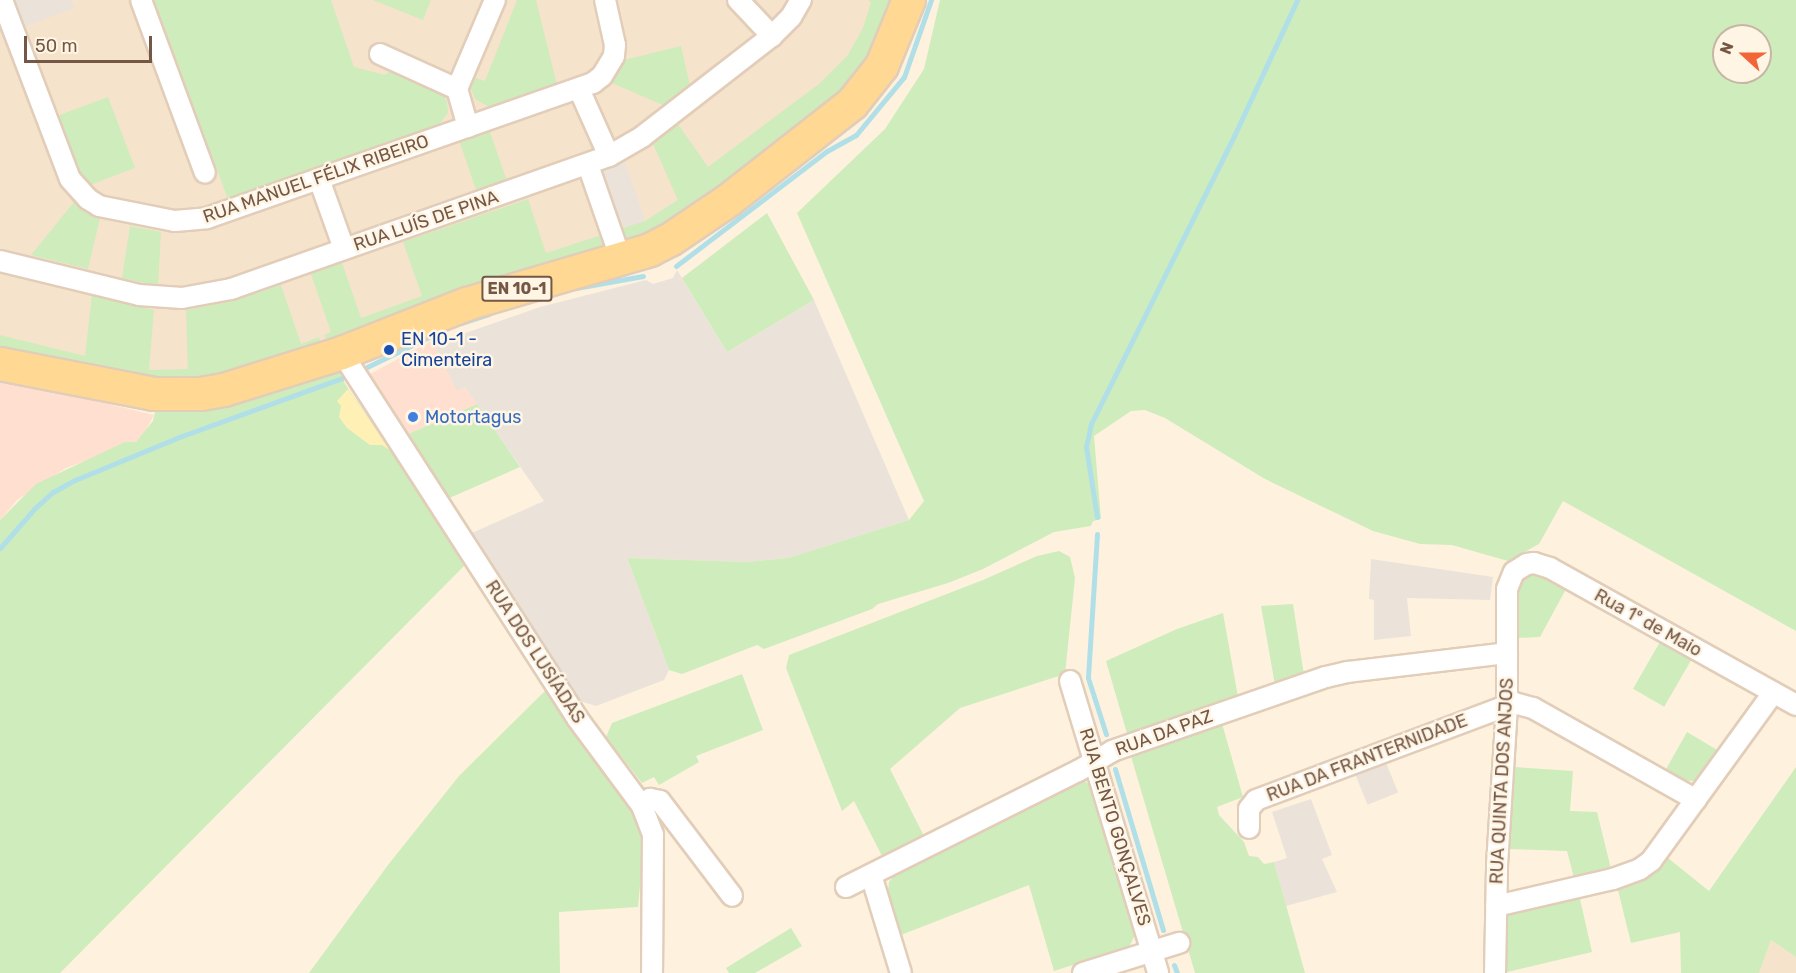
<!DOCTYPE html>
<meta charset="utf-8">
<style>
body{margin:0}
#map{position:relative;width:1796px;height:973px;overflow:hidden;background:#fef2de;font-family:Rubik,sans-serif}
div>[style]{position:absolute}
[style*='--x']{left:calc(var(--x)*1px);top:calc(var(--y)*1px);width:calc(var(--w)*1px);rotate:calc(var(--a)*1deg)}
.residential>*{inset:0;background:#f6e3cc}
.commercial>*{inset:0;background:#ffdfd0}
.industrial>*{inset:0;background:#ebe3da;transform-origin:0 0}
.green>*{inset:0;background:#ceecbc;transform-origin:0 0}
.sand>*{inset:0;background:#fff0b6}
.stream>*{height:5px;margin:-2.5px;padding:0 2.5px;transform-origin:2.5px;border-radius:2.5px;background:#b1dfe8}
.roads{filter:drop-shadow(2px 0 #e2cdb9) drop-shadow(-2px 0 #e2cdb9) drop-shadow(0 2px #e2cdb9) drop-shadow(0 -2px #e2cdb9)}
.street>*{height:20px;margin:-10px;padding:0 10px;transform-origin:10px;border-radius:10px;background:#fff}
.primary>*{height:32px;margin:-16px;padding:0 16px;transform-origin:16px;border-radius:16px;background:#ffd993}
.dots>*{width:16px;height:16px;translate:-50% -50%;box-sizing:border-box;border:3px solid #fff5e5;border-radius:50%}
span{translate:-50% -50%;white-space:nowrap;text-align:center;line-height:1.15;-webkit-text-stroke:5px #fff5e5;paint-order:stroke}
.shield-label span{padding:2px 4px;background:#fff5e5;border:2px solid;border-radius:4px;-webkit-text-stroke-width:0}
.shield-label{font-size:16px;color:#755745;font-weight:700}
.street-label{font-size:18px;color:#755745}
.transit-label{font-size:18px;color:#164399}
.left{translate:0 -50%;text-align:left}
.shop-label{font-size:18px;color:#366cbe}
.north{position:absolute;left:1712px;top:24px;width:60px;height:60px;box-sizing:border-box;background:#fff5e5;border:2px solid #c8b6a5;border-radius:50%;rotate:291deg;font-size:16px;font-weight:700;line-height:24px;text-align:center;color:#755745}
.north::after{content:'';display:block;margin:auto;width:21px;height:27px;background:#f16539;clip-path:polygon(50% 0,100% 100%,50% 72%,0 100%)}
.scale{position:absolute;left:24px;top:36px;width:128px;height:27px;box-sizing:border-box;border:3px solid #755745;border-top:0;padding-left:8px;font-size:18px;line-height:21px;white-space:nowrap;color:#755745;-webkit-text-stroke:4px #fff5e5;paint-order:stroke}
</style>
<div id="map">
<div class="residential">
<i style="clip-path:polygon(0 0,902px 0,890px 38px,658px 242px,211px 386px,0 359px)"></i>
<i style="clip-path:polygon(1771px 940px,1796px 957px,1796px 973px,1759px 973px)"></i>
</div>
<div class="commercial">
<i style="clip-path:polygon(433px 340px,457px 390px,465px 387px,477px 404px,406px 435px,370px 374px)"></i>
<i style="clip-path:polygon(0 383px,30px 385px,154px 415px,145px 432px,136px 442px,66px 468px,17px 500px,0 520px)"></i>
</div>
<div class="industrial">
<i style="clip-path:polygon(14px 0,71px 0,75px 8px,24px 27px)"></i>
<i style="left:625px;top:162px;width:62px;height:32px;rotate:71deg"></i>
<i style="clip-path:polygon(677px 270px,727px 352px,814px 300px,909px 520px,788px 558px,746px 562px,627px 558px,669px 670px,664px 680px,596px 706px,580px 701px,498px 580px,472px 533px,544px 501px,465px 387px,457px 391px,434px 344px,540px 307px,646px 280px,653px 284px,673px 278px)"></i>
<i style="clip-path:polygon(1371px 559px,1493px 577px,1490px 600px,1407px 598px,1411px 636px,1374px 640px,1374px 600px,1369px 599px)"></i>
<i style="left:1385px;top:760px;width:35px;height:33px;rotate:68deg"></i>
<i style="clip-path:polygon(1311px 799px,1332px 855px,1322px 859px,1337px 892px,1286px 906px,1274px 862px,1287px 858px,1272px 812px)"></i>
</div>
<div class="green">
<i style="clip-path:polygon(154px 0,331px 0,354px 67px,385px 75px,391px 70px,405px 73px,443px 93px,447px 102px,448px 113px,433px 132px,229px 202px)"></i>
<i style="clip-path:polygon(373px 0,431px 0,423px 20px)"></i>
<i style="clip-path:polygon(517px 0,536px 0,557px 85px,491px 108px,475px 99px,471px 89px,473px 77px,485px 81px)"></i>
<i style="clip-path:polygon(868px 0,895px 0,880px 40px,844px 94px,722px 189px,641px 241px,328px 344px,324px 335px,331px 332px,311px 274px,342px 263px,361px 318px,422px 296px,403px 242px,528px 199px,546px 253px,645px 221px,678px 200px,653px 144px,678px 124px,708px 167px,819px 84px,848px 55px,863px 28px,871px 2px)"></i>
<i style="clip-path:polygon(evenodd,940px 0,1796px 0,1796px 631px,1563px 501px,1539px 544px,1508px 561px,1452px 545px,1420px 544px,1373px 531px,1265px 479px,1165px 418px,1145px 410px,1131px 411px,1094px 436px,1101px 519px,1093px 521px,1091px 526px,1054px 532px,983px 569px,948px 583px,878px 604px,872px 609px,764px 649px,757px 645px,682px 674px,669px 670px,627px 558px,746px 562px,788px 558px,909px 520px,924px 501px,797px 213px,885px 129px,924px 69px,940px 0,1724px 36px,1760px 36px,1760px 72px,1724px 72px,1724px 36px)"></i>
<i style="clip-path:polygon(681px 46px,690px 86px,665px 106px,612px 83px,624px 60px)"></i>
<i style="clip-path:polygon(108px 97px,135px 168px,90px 185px,79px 173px,57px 116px)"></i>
<i style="left:490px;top:132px;width:52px;height:32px;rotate:71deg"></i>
<i style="clip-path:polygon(74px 202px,100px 218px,88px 269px,31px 255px)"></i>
<i style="clip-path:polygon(767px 213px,814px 300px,727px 352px,682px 278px)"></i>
<i style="clip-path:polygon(130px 226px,161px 232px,158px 286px,122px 278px)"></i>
<i style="clip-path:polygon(281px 285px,301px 344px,319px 337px,322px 347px,210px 377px,166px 382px,0 351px,0 335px,85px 356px,92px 295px,154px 310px,149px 370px,188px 369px,186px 310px,234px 301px)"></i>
<i style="clip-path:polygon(336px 370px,340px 371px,345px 384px,468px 562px,60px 973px,0 973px,0 520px,36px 484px,125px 442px,136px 442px,153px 421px,157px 404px)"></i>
<i style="clip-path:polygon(477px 404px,520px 467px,447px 499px,406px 435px)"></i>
<i style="clip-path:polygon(1059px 551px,1070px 557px,1075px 578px,1065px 674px,960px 708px,890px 769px,924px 836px,882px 856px,854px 801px,842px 811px,791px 681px,786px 668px,789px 655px,983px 580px,1037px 556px)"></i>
<i style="clip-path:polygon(1535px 573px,1566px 589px,1540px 637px,1517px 638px,1518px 586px,1526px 575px)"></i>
<i style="clip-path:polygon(1293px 604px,1304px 675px,1275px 685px,1261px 606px)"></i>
<i style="clip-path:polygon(1223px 613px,1238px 697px,1128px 737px,1106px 661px,1177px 629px)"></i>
<i style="left:1660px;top:642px;width:36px;height:54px;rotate:30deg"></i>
<i style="clip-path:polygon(742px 674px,763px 730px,696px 756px,699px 762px,659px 785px,654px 777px,642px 783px,606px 737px,612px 723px)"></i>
<i style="clip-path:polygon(549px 687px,579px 738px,627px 796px,645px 831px,638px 907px,559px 912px,560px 973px,309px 973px,388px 865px,459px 776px)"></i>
<i style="clip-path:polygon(1221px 720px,1243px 797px,1217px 807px,1219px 815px,1244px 842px,1249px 856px,1258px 857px,1264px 864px,1274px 862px,1305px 973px,1195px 973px,1130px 753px)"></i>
<i style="clip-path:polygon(1687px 732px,1719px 751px,1699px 778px,1693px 781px,1681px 780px,1665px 771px)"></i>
<i style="clip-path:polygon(1513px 767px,1573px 771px,1570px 811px,1597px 812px,1611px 869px,1574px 878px,1567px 851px,1508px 849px)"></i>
<i style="clip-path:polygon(1796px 767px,1796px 957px,1771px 940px,1759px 973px,1681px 973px,1680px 932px,1631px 943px,1618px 890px,1649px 878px,1668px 858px,1709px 891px)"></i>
<i style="clip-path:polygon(1081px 782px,1086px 782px,1093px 788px,1134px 927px,1134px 937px,1129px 947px,1054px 971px,1029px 885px,901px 935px,888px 891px,889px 882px,896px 873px)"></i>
<i style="clip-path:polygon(1580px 899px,1592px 952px,1503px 973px,1504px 923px,1509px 915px,1521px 910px)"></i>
<i style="clip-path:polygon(791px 928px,802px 946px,755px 973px,729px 973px,726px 968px)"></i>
</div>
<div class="sand">
<i style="clip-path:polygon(348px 389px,391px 451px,382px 445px,370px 445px,347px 428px,339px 417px,341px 406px,337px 401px)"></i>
</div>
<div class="stream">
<i style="--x:676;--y:266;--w:190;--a:-37.3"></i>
<i style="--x:827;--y:151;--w:33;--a:-29"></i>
<i style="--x:856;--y:135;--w:75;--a:-50.4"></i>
<i style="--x:904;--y:77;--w:82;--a:-70.7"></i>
<i style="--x:576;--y:288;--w:68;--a:-10.2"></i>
<i style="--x:461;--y:323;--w:29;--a:-18"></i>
<i style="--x:367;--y:367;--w:94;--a:-25.8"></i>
<i style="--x:1097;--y:517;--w:71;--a:-98.9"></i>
<i style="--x:1086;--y:447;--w:24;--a:-78"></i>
<i style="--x:1091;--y:424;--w:322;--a:-63.6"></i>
<i style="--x:1234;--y:136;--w:150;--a:-65.1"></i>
<i style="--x:1097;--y:534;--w:144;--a:93.6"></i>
<i style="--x:1088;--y:678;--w:59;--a:72.2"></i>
<i style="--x:0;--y:548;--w:53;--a:-48.8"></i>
<i style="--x:35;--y:508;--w:24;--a:-42"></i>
<i style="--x:53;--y:492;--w:25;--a:-29"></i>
<i style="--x:75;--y:480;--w:116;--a:-22.4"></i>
<i style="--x:182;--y:436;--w:170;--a:-19.9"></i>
<i style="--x:1115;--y:769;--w:168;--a:73.4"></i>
<i style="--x:1174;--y:965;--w:9;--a:69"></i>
</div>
<div class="roads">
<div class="street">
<i style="--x:2;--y:0;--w:191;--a:69.2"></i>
<i style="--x:70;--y:179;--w:27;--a:48"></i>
<i style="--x:88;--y:199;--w:13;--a:32"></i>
<i style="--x:99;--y:206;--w:77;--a:11.2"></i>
<i style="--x:175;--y:221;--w:32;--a:-5"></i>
<i style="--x:207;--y:218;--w:409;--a:-19.3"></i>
<i style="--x:593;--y:83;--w:11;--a:-38"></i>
<i style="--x:602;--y:76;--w:23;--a:-59"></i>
<i style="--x:614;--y:56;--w:11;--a:-85"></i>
<i style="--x:615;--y:45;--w:46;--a:-102.5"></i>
<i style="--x:141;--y:0;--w:184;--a:69.7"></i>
<i style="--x:738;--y:0;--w:50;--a:46.6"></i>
<i style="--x:380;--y:54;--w:85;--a:24.4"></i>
<i style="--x:579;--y:89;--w:73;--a:65.9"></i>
<i style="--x:468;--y:127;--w:40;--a:-106"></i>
<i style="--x:457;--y:89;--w:97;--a:-66.9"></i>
<i style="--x:588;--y:165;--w:91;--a:70.8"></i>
<i style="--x:319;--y:179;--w:74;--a:70.3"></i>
<i style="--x:0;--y:261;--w:143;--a:13.7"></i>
<i style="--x:139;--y:295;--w:43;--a:4"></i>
<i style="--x:182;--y:298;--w:50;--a:-10.4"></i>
<i style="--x:231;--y:289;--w:401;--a:-19.4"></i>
<i style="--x:609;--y:156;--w:39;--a:-30"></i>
<i style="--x:643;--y:136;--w:163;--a:-37.8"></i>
<i style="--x:772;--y:36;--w:27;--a:-45"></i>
<i style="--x:791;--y:17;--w:20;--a:-60"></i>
<i style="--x:342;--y:353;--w:434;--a:57.2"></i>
<i style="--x:577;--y:718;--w:109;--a:53.5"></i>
<i style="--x:642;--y:806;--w:30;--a:69"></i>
<i style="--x:653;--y:834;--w:139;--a:90.4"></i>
<i style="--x:1070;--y:681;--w:305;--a:73.2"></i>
<i style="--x:642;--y:806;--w:11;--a:-41"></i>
<i style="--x:650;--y:799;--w:10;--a:11"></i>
<i style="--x:660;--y:801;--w:119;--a:52.8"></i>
<i style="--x:1249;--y:828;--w:19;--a:-90"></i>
<i style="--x:1249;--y:809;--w:11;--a:-52"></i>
<i style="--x:1256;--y:800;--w:276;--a:-20.6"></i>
<i style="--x:1514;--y:703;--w:20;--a:15"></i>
<i style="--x:1533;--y:708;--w:187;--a:29.4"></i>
<i style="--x:871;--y:875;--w:102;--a:73"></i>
<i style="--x:846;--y:887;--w:259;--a:-26.6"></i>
<i style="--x:1078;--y:771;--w:39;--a:-30"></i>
<i style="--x:1112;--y:751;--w:226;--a:-19.1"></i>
<i style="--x:1326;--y:677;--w:23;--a:-13"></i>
<i style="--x:1348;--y:672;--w:160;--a:-6.8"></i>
<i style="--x:1496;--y:906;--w:120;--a:-13"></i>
<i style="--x:1613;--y:879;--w:29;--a:-20"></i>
<i style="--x:1640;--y:869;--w:14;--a:-36"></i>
<i style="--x:1651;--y:861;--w:208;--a:-54"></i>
<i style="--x:1083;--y:973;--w:101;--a:-17.4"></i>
<i style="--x:1495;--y:973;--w:108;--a:-88.9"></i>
<i style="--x:1497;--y:865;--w:160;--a:-86.4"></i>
<i style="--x:1507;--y:705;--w:116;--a:-90"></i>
<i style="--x:1507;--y:589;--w:18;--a:-68"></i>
<i style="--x:1514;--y:572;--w:15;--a:-32"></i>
<i style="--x:1527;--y:564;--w:7;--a:-8"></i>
<i style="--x:1534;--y:563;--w:17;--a:17"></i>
<i style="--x:1550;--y:568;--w:282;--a:29.1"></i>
</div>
<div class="primary">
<i style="--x:0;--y:364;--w:157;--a:11"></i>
<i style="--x:154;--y:394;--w:47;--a:0"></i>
<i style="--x:201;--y:394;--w:23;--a:-10"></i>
<i style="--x:224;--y:390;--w:124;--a:-17.4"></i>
<i style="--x:342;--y:353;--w:134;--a:-21.4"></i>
<i style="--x:467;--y:304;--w:191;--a:-16.4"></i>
<i style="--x:650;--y:250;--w:22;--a:-27"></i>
<i style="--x:670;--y:240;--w:71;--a:-34.1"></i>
<i style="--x:729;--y:200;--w:156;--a:-38"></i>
<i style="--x:852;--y:104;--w:48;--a:-51.7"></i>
<i style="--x:882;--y:66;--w:71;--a:-67.8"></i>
</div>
</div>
<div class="dots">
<i style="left:389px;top:350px;background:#1a4fb4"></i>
<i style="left:413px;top:417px;background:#3f7fe0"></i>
</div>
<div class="shield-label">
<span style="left:517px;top:289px">EN 10-1</span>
</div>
<div class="street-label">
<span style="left:316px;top:179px;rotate:-19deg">RUA MANUEL FÉLIX RIBEIRO</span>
<span style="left:426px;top:221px;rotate:-19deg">RUA LUÍS DE PINA</span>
<span style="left:1648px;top:623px;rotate:29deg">Rua 1º de Maio</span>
<span style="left:535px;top:652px;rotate:57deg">RUA DOS LUSÍADAS</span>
<span style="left:1164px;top:733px;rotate:-20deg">RUA DA PAZ</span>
<span style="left:1367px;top:758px;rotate:-21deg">RUA DA FRANTERNIDADE</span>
<span style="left:1502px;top:781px;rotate:-87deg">RUA QUINTA DOS ANJOS</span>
<span style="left:1115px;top:827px;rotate:73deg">RUA BENTO GONÇALVES</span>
</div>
<div class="transit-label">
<span class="left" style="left:401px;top:350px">EN 10-1 -<br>Cimenteira</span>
</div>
<div class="shop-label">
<span class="left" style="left:425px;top:417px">Motortagus</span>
</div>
<div class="north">N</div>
<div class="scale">50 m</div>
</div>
